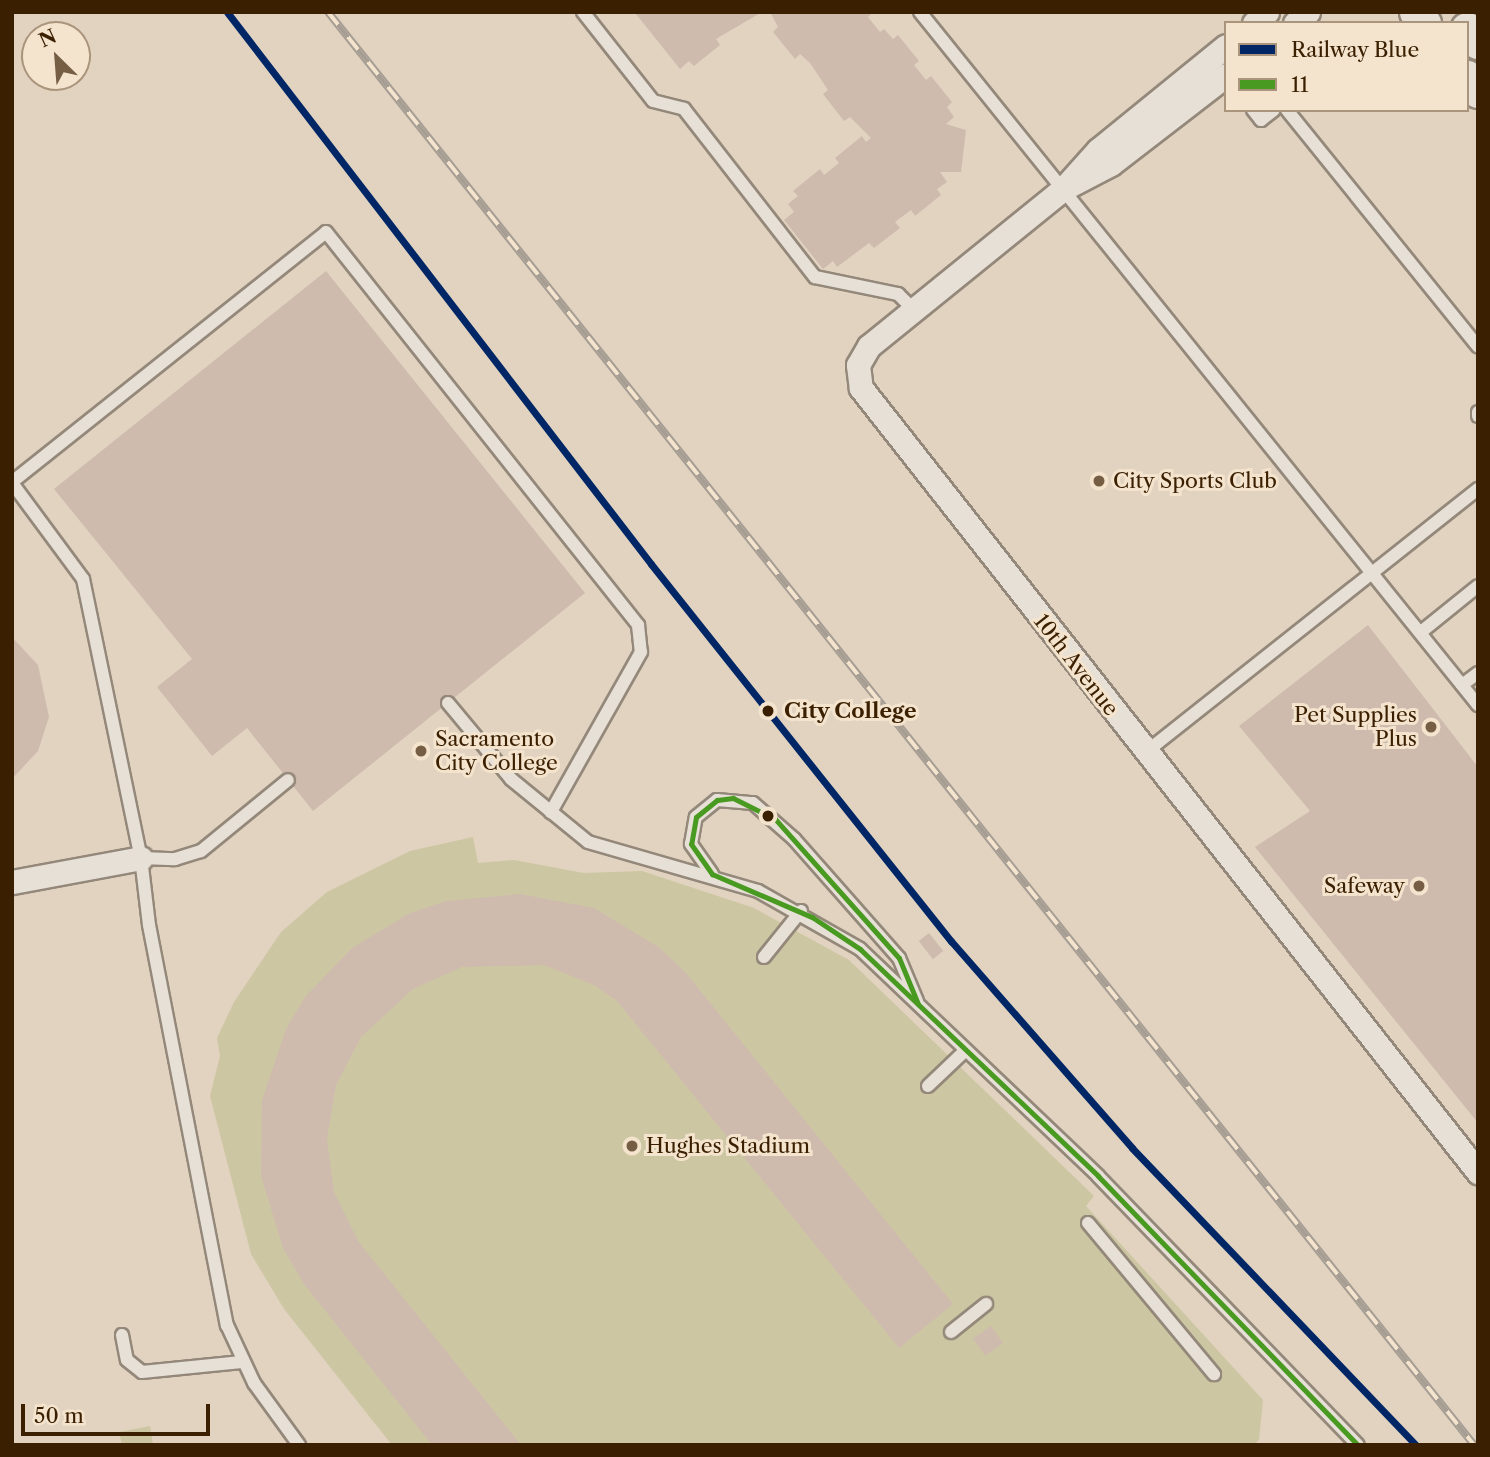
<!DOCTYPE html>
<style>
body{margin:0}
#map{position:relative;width:1490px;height:1457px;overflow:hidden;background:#e1d3c0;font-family:"Libre Caslon Text",serif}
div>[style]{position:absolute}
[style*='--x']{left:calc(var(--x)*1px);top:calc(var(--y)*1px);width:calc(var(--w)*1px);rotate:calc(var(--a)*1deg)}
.green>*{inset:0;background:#cdc6a2}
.building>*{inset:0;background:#cebbae;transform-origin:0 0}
.roads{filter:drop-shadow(2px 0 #94887a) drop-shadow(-2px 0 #94887a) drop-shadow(0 2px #94887a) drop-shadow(0 -2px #94887a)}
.lane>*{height:12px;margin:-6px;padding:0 6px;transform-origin:6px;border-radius:6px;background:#e7e0d6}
.street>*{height:23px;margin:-11.5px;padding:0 11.5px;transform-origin:11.5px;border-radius:11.5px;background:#e7e0d6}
.secondary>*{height:33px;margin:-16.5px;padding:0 16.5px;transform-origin:16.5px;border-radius:16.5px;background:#e7e0d6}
.rail>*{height:8px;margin-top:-4px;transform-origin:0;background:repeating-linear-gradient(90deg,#f4e4ce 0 16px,#a69d93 0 32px);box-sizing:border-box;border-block:2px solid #a69d93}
.bus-1>*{height:5px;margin:-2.5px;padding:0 2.5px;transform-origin:2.5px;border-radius:2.5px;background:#499a21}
.rail-1>*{height:7px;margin:-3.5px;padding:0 3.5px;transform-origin:3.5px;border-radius:3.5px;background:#002666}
.dots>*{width:19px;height:19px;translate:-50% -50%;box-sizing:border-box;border:4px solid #f4e4ce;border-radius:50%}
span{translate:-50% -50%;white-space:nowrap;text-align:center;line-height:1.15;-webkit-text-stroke:6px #f4e4ce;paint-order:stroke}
.poi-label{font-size:21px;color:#3b1f01}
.left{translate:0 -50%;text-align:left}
.right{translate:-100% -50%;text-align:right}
.street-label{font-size:21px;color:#3b1f01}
.stop-label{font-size:21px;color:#3b1f01;font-weight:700}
.frame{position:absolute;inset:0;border:14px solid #3b1f01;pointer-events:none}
.legend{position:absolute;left:1224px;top:21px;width:245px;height:91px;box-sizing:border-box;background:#f4e4ce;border:2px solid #aa957c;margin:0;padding:9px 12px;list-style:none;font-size:21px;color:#3b1f01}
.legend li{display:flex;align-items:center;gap:14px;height:35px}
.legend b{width:35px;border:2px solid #aa957c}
.north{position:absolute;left:21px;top:21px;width:70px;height:70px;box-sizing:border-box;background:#f4e4ce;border:2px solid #aa957c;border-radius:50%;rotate:335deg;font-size:19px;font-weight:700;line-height:28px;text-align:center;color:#3b1f01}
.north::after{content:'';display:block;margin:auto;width:24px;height:32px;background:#755e44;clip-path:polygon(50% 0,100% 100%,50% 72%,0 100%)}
.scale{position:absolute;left:21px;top:1404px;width:189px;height:32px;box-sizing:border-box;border:4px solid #3b1f01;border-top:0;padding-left:9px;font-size:21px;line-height:24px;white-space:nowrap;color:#3b1f01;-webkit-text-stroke:5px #f4e4ce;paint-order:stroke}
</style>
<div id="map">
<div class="green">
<i style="clip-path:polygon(473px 837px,478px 863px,514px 860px,584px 873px,642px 871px,754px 908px,849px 960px,1094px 1196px,1086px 1206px,1263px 1400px,1259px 1440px,1253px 1445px,392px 1445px,284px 1309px,251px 1254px,210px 1096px,220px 1056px,217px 1038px,234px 1002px,281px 932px,327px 892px,410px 851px)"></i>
<i style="clip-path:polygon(150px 1426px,153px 1445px,122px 1445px,119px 1432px)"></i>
</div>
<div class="building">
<i style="clip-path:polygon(762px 12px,716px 39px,720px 45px,694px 66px,689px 61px,680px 69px,636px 14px)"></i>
<i style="clip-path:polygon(770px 12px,873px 12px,868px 17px,880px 32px,884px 29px,893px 39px,898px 35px,919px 61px,914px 65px,926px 80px,931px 76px,952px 102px,947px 107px,954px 117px,946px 124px,966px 130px,961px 172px,940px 172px,947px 182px,937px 189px,941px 195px,915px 216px,911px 210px,895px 222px,900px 228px,874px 248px,869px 243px,837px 267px,833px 261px,823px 269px,784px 220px,794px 212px,788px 204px,798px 196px,793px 191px,820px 169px,824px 175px,839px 163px,835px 158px,862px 136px,866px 142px,871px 138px,850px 117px,844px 121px,823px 94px,828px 90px,810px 63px,800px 54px,795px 59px,773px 32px,778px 27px)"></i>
<i style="clip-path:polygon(326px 271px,585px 593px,313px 811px,247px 728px,212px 756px,157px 687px,192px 659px,54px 489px)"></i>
<i style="clip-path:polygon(1368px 625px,1478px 767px,1478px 1123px,1255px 847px,1310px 811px,1239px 726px)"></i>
<i style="clip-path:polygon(12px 637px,38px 665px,49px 717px,38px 751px,12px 779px)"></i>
<i style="clip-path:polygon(520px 894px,594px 908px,660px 948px,686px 973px,953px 1304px,899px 1348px,617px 1001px,594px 985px,544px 965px,462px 967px,413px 989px,361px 1037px,336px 1085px,327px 1139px,334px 1192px,358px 1241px,521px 1445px,432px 1445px,304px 1284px,283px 1248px,261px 1176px,262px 1100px,286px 1029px,305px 997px,352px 948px,410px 913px,446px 901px)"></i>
<i style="left:929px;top:933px;width:23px;height:13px;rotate:52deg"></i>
<i style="left:991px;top:1326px;width:21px;height:22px;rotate:55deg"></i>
</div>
<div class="roads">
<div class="lane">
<i style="--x:583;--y:12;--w:113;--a:51.8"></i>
<i style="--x:653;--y:101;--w:32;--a:14"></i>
<i style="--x:684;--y:109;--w:213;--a:52.1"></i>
<i style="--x:815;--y:277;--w:85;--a:11.6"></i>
<i style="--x:898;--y:294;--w:21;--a:45"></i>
<i style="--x:920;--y:12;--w:890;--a:51.16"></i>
<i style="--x:1253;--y:110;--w:13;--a:51"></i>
<i style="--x:1261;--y:120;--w:16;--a:-38"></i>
<i style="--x:1287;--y:110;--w:304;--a:51.1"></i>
<i style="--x:1478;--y:412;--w:4;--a:90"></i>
<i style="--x:12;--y:482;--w:401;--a:-38.5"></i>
<i style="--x:326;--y:232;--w:502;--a:51.55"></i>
<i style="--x:638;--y:625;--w:27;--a:84"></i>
<i style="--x:641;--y:652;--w:184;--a:119.4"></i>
<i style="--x:12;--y:483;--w:119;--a:53.5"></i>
<i style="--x:83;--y:579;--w:285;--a:78.3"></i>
<i style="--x:141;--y:858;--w:67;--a:83.2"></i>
<i style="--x:149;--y:925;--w:408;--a:79"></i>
<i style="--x:227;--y:1325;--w:64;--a:65"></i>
<i style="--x:254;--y:1383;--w:77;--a:54"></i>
<i style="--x:1421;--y:632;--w:73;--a:-38.9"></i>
<i style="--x:1462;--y:685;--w:20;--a:-37"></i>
<i style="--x:448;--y:703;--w:99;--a:50.3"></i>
<i style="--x:511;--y:779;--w:99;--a:39.3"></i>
<i style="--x:588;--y:842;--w:177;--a:16.1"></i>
<i style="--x:758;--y:891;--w:117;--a:29.6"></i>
<i style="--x:860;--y:949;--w:329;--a:43.6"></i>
<i style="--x:1098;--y:1176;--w:374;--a:46"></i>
<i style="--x:1146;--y:752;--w:424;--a:-38.4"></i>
<i style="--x:141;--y:858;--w:34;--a:2"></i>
<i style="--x:175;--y:859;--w:27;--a:-17"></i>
<i style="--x:201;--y:851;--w:112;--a:-39.2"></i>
<i style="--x:712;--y:874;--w:37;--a:-125"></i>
<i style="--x:691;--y:844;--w:27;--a:-80"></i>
<i style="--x:696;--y:817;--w:27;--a:-39"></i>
<i style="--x:717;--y:800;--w:36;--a:5"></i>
<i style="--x:753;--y:803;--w:55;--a:41.3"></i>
<i style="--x:794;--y:839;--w:159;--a:48.6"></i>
<i style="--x:899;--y:958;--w:47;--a:67.3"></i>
<i style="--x:764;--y:957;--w:59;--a:-51.2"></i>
<i style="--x:928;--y:1086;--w:52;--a:-43.5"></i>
<i style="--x:1088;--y:1223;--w:197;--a:50.2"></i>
<i style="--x:951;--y:1332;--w:45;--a:-38.7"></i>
<i style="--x:122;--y:1335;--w:25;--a:79"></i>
<i style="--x:127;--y:1360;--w:19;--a:39"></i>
<i style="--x:142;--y:1372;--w:100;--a:-5.7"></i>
</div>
<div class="street">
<i style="--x:1254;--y:23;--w:17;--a:-40"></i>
<i style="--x:1295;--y:23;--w:17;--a:-40"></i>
<i style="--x:1226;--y:46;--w:165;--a:140.9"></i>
<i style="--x:1098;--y:150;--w:52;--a:131.9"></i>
<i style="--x:1063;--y:189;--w:54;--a:-27.5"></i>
<i style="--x:1111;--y:164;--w:145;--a:-37.7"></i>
<i style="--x:1063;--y:189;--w:250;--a:141"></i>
<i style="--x:869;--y:346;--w:22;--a:120"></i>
<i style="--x:858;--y:365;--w:23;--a:83"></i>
<i style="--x:861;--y:388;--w:998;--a:51.8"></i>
<i style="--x:12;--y:882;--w:131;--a:-10.5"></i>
</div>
<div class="secondary">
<i style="--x:1416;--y:12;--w:14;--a:54"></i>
<i style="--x:1467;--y:29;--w:17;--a:50"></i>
<i style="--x:1467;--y:77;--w:18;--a:52"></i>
</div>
</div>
<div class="rail">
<i style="--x:328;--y:12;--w:1835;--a:51.35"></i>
</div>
<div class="bus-1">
<i style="--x:918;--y:1004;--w:50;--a:-112.4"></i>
<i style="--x:899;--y:958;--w:186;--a:-131.7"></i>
<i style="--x:775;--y:819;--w:47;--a:-153.4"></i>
<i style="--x:733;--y:798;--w:16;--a:173"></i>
<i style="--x:717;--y:800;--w:27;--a:141"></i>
<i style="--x:696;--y:817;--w:27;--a:100"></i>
<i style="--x:691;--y:844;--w:37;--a:55"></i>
<i style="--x:712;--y:874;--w:109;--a:23.3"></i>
<i style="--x:812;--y:917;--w:58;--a:33.7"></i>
<i style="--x:860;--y:949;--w:329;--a:43.6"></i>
<i style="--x:1098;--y:1176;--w:374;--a:46"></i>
</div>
<div class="rail-1">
<i style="--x:227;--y:12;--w:696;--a:52.47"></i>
<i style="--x:651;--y:564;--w:482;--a:51.5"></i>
<i style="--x:951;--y:941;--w:275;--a:48.8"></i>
<i style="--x:1132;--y:1148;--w:411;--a:46.3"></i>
</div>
<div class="dots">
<i style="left:1099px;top:481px;background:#755e44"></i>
<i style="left:768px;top:711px;background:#3b1f01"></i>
<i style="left:1431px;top:727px;background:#755e44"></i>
<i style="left:421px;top:751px;background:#755e44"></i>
<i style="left:768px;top:816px;background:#3b1f01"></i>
<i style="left:1419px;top:886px;background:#755e44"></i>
<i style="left:632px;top:1146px;background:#755e44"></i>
</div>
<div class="poi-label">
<span class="left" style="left:1113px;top:481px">City Sports Club</span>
<span class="right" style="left:1417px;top:727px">Pet Supplies<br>Plus</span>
<span class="left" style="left:435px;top:751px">Sacramento<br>City College</span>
<span class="right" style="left:1405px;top:886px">Safeway</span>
<span class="left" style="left:646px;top:1146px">Hughes Stadium</span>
</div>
<div class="street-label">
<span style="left:1076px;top:665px;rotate:52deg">10th Avenue</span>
</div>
<div class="stop-label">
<span class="left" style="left:784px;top:711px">City College</span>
</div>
<div class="frame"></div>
<ul class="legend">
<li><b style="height:9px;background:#002666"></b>Railway Blue</li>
<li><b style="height:9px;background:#499a21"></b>11</li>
</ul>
<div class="north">N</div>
<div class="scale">50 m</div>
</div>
